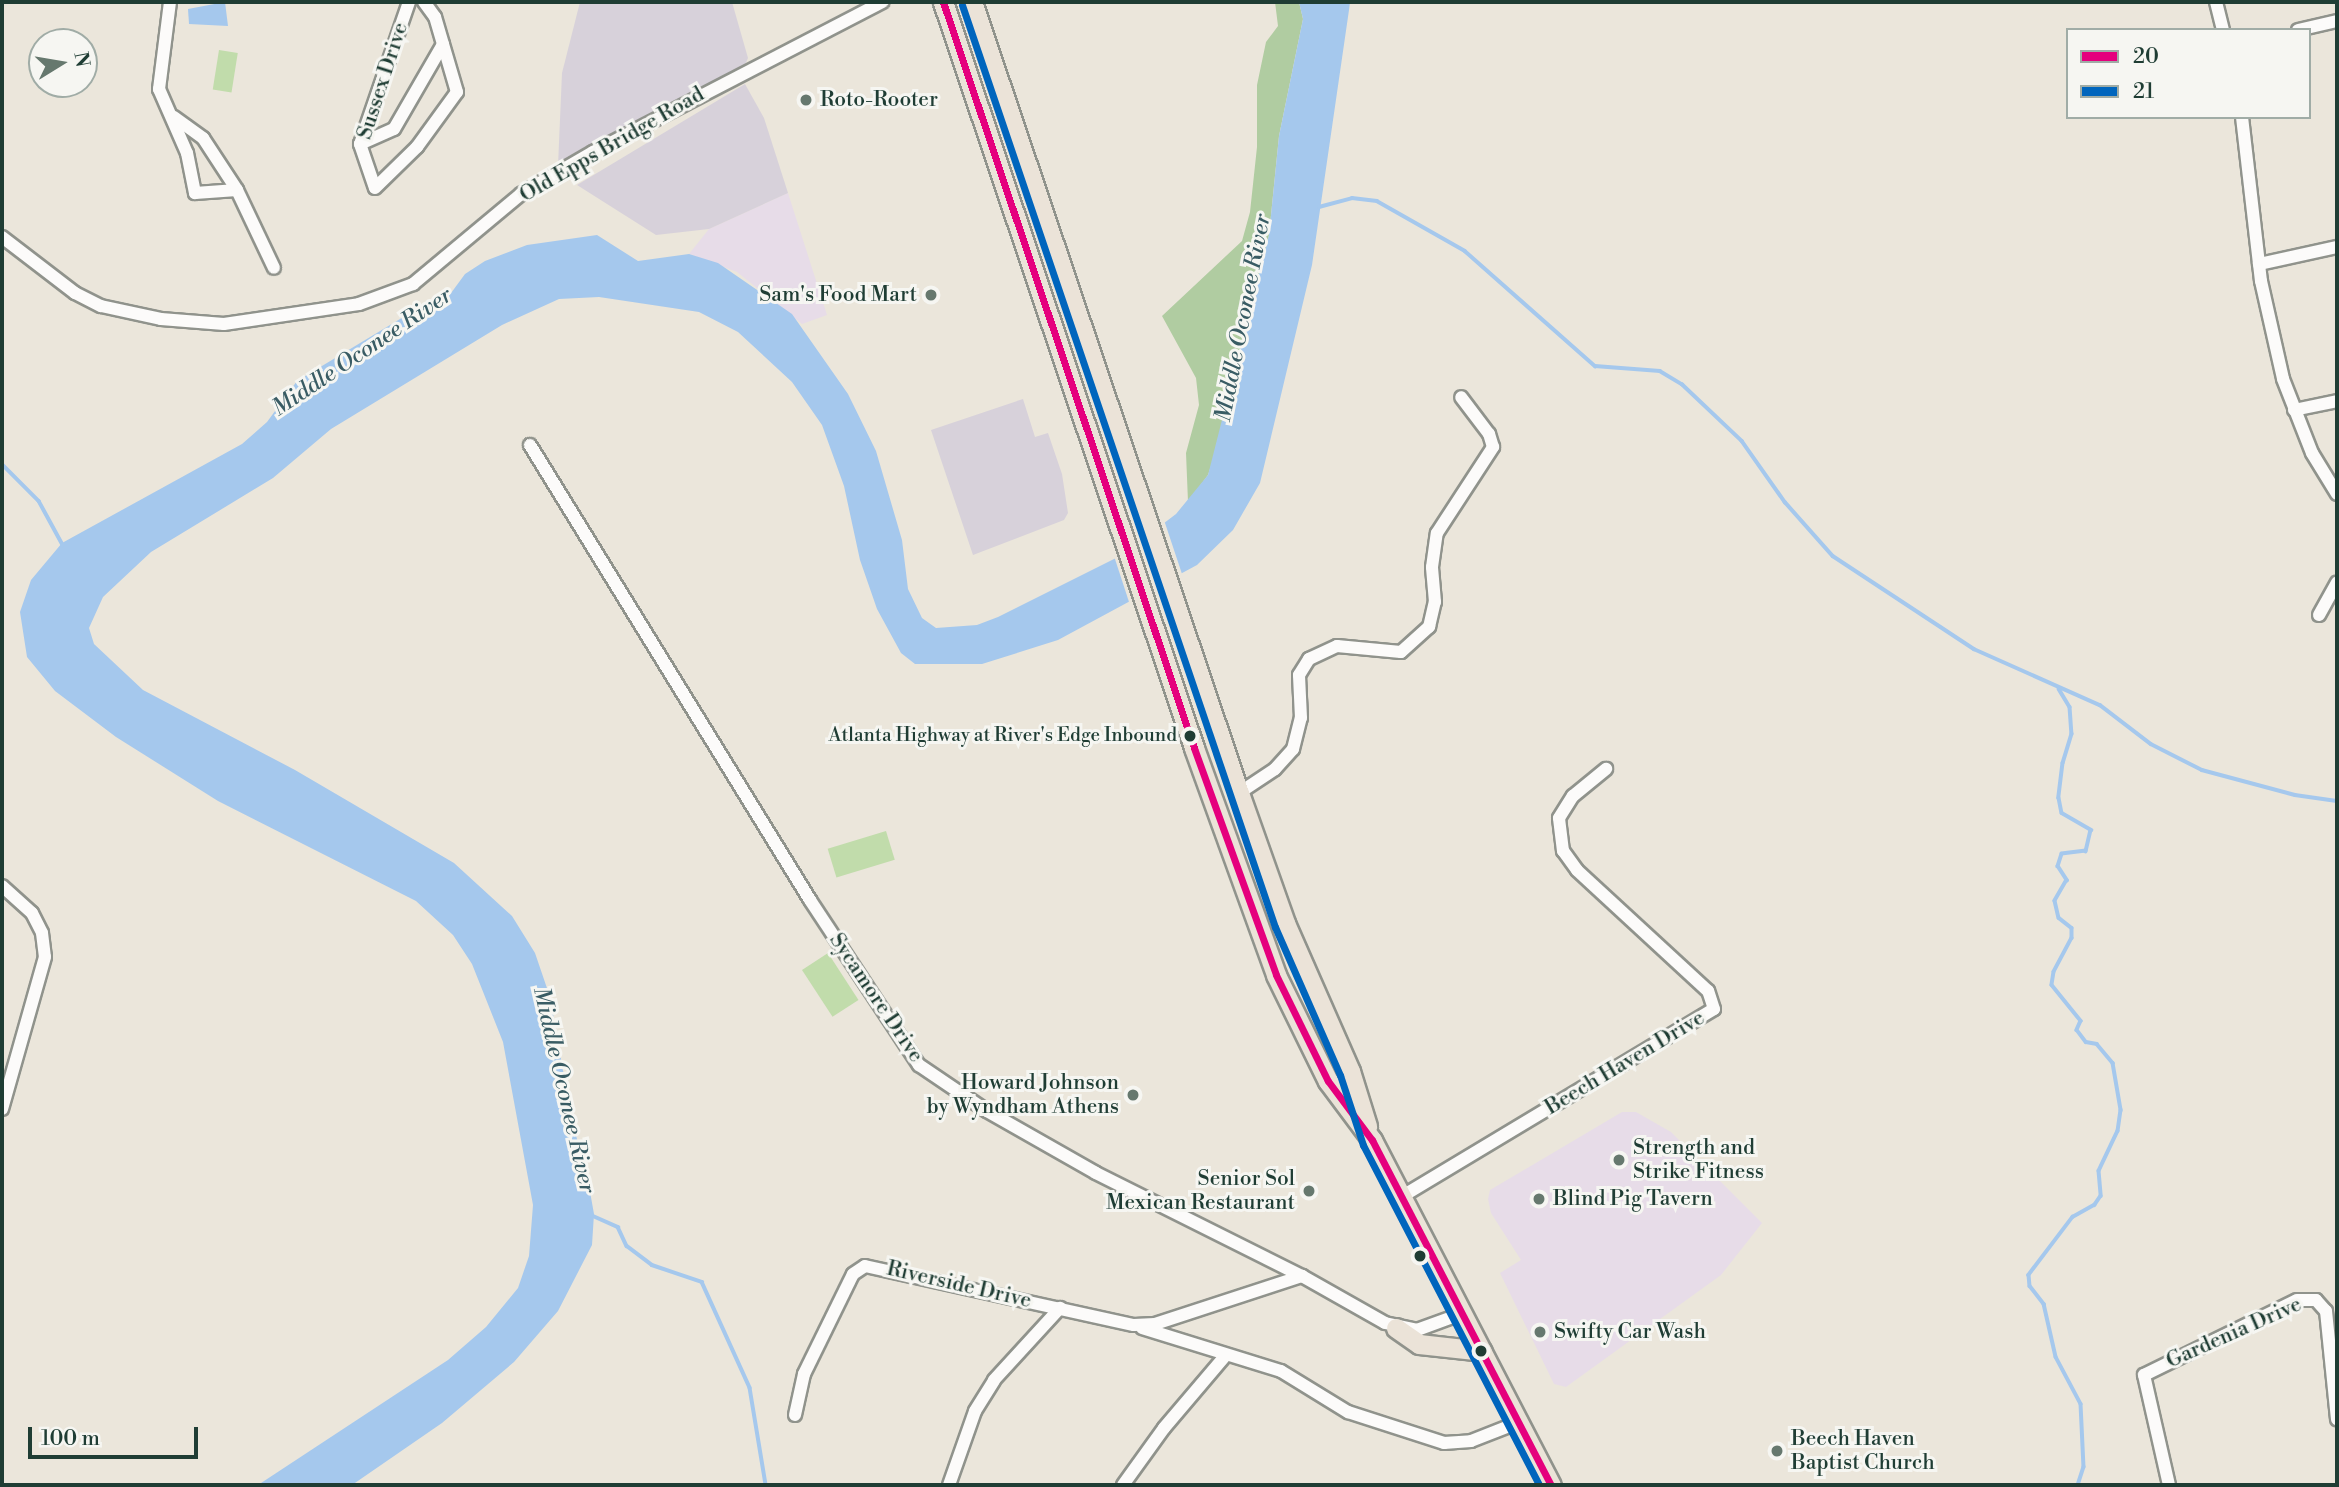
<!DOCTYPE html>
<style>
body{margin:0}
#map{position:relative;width:2339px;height:1487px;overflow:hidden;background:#ebe6db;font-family:"Libre Bodoni",serif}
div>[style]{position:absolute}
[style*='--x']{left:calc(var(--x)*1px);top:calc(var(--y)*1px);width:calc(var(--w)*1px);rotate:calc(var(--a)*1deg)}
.built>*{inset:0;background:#e7dce8}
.industrial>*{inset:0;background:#d7d1da}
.green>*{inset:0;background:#c1dcab;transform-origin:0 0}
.forest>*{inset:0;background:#b0cca1}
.water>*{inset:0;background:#a5c8ed}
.pier>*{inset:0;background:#ebe6db}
.stream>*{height:3.5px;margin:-1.75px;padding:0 1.75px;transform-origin:1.75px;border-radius:1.75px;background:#a5c8ed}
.roads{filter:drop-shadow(2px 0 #90938c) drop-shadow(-2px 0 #90938c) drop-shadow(0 2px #90938c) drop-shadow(0 -2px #90938c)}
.minor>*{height:12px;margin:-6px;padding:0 6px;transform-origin:6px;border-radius:6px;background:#fcfbfa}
.primary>*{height:19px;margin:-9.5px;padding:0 9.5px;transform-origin:9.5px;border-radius:9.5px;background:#ebe3d8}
.bus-1>*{height:7px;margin:-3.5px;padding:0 3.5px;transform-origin:3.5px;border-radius:3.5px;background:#e5007d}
.bus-2>*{height:7px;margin:-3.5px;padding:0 3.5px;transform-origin:3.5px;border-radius:3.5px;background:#0065bd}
.dots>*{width:19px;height:19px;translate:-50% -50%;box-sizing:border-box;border:4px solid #f6f6f2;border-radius:50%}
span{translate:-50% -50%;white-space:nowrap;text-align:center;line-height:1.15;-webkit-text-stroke:6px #f6f6f2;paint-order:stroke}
.bus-label{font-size:19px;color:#1f3d34}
.right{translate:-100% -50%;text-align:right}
.street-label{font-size:21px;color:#1f3d34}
.poi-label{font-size:21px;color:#1f3d34}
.left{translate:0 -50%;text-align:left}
.water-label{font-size:23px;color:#395c64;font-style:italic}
.frame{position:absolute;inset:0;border:4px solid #1f3d34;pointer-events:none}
.legend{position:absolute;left:2066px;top:28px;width:245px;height:91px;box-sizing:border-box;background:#f6f6f2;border:2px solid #a0aca6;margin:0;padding:9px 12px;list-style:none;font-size:21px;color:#1f3d34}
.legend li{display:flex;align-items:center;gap:14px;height:35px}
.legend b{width:35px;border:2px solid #a0aca6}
.north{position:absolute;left:28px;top:28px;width:70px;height:70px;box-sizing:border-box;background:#f6f6f2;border:2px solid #a0aca6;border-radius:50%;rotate:79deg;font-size:19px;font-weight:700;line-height:28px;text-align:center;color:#1f3d34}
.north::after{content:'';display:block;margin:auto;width:24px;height:32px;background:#66786e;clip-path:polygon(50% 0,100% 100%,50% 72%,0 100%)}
.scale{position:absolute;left:28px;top:1427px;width:170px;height:32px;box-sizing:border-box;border:4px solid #1f3d34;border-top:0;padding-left:9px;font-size:21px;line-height:24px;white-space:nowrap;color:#1f3d34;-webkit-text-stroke:5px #f6f6f2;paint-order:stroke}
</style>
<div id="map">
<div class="built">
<i style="clip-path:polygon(788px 193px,827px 315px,802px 324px,737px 272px,689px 254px,709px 229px)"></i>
<i style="clip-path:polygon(1622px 1112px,1636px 1112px,1671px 1132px,1762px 1223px,1721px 1275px,1566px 1387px,1554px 1384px,1500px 1273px,1521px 1260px,1491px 1213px,1488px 1199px,1490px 1190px)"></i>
</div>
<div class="industrial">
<i style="clip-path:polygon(580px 2px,732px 2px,748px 58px,744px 67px,558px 166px,562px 73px)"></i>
<i style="clip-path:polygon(745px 84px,764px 118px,788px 193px,709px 229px,656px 235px,577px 185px)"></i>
<i style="clip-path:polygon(1023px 399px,1035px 437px,1048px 433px,1062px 474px,1068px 513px,1064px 520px,973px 555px,931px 430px)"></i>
</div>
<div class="green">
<i style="left:219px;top:50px;width:19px;height:40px;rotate:9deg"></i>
<i style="left:886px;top:831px;width:30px;height:61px;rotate:73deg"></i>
<i style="left:828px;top:953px;width:56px;height:31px;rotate:57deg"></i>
</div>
<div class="forest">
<i style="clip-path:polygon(1275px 2px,1299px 2px,1303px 19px,1279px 136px,1269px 235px,1217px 448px,1208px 475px,1188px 502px,1186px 453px,1199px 405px,1196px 378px,1162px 316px,1242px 241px,1250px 212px,1257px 147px,1257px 85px,1266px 42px,1278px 26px)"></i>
</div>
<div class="water">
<i style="clip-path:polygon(225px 2px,228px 26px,189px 24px,188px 9px)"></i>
<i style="clip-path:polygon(1299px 2px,1350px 2px,1349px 10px,1312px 265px,1260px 483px,1233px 530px,1197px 565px,1058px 640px,982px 664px,915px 664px,901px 653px,877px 609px,860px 560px,844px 486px,822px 425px,792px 382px,738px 332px,699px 312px,599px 297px,559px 299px,502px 325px,331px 429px,273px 478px,151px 552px,103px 597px,89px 628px,94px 644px,143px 690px,295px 770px,454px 863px,512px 916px,535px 953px,550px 997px,572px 1121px,587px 1175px,594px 1214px,592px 1245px,558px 1311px,514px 1362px,442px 1423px,352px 1485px,258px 1485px,448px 1360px,486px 1327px,518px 1288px,529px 1256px,533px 1205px,503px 1042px,472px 964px,453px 935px,416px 901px,218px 801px,116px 737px,55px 691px,27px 657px,20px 612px,31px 580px,62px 543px,242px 444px,267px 422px,297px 381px,405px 316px,443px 304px,465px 274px,485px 261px,527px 245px,597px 235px,638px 261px,689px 254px,718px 263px,792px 314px,848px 394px,876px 451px,902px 540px,908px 589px,922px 618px,936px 628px,977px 625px,998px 617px,1122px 555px,1176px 514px,1208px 475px,1269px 235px,1279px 136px,1303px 19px)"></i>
</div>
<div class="pier">
<i style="clip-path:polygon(1164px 520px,1183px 577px,1130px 605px,1114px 556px)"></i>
</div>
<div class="stream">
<i style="--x:1319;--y:207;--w:34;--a:-15"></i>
<i style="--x:1352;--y:198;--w:25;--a:7"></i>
<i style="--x:1377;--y:201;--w:101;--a:29.6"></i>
<i style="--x:1465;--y:251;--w:174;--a:41.5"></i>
<i style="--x:1595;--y:366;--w:65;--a:4.4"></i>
<i style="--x:1660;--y:371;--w:26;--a:31"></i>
<i style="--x:1682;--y:384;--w:83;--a:43.5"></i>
<i style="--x:1742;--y:441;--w:75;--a:54.8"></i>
<i style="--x:1785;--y:502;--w:72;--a:48.4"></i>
<i style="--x:1833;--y:556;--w:169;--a:33.4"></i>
<i style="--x:1974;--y:649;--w:138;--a:24"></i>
<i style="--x:2100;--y:705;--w:64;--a:37.4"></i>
<i style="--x:2151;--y:744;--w:57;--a:27"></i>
<i style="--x:2202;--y:770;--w:96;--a:15"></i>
<i style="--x:2295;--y:795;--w:42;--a:8.1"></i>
<i style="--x:2;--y:464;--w:52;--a:45"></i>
<i style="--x:39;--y:501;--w:50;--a:61.4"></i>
<i style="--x:2059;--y:689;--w:21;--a:59"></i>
<i style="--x:2070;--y:707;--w:27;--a:86"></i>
<i style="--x:2072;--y:734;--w:30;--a:107"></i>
<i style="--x:2063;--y:763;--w:35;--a:97"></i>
<i style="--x:2059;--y:798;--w:15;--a:79"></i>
<i style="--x:2062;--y:813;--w:34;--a:30"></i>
<i style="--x:2091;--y:830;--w:22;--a:103"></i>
<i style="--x:2086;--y:851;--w:24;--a:173"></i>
<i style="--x:2062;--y:854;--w:13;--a:108"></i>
<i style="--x:2058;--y:866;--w:17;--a:57"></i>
<i style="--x:2067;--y:880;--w:24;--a:120"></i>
<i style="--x:2055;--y:901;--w:17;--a:77"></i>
<i style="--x:2059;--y:918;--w:16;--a:38"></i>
<i style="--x:2072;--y:928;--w:10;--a:90"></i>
<i style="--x:2072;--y:938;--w:38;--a:118"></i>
<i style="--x:2054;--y:972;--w:13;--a:99"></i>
<i style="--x:2052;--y:985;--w:46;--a:51.1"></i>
<i style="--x:2081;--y:1021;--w:10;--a:114"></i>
<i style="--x:2077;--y:1030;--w:15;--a:53"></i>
<i style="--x:2086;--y:1042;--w:11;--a:10"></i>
<i style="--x:2097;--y:1044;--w:25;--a:50"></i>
<i style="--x:2113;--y:1063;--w:48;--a:80.3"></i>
<i style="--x:2121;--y:1110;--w:21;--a:98"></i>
<i style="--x:2118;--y:1131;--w:44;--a:115.4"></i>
<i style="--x:2099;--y:1171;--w:25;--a:85"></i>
<i style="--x:2101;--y:1196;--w:11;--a:124"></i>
<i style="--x:2095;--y:1205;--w:25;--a:151"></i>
<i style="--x:2073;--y:1217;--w:73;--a:127.2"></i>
<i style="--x:2029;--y:1275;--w:11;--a:85"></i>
<i style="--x:2030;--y:1286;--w:23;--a:52"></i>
<i style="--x:2044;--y:1304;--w:54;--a:77.2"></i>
<i style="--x:2056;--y:1357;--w:53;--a:62"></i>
<i style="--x:2081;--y:1404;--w:63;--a:87.3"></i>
<i style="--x:2084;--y:1467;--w:19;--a:108"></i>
<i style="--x:591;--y:1215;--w:30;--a:24"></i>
<i style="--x:618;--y:1227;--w:21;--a:65"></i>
<i style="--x:627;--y:1246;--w:31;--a:37"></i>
<i style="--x:652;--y:1265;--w:53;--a:18.8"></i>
<i style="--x:702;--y:1282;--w:116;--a:65.6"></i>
<i style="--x:750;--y:1388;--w:98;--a:80.6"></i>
</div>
<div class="roads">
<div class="minor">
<i style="--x:170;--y:2;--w:88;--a:97.2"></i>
<i style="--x:159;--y:89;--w:70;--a:66.4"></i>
<i style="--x:187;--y:153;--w:41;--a:78.7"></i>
<i style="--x:195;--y:193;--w:42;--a:-4.1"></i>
<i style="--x:409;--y:2;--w:150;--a:109"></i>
<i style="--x:360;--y:144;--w:46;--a:71.2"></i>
<i style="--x:375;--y:188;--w:59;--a:-44.3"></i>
<i style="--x:417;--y:147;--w:68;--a:-54"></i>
<i style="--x:457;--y:92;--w:78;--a:-106.3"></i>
<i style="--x:435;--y:17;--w:19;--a:-126"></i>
<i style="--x:2216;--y:2;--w:29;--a:76"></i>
<i style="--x:2298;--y:30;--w:40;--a:-13"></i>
<i style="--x:174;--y:117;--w:36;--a:36"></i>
<i style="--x:203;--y:138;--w:62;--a:56.8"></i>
<i style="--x:237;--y:190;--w:86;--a:64.6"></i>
<i style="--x:2242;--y:117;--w:165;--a:83.4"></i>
<i style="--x:2261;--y:281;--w:100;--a:77.3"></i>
<i style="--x:2283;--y:379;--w:79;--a:68.6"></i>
<i style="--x:2312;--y:453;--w:48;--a:58.6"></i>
<i style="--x:360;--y:144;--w:37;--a:-24"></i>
<i style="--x:394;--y:129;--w:98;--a:-60"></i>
<i style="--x:2;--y:237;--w:92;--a:37.5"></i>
<i style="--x:75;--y:293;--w:29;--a:27"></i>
<i style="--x:101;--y:306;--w:61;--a:12.2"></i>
<i style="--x:161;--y:319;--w:63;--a:4.5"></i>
<i style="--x:224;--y:324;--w:136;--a:-8.4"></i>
<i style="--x:359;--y:304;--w:58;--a:-20.3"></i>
<i style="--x:413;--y:284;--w:141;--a:-39.8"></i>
<i style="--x:521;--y:194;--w:83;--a:-30.3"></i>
<i style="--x:593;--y:152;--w:326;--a:-27.4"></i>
<i style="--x:2259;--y:264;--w:80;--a:-12.3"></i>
<i style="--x:2294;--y:410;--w:44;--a:-11.8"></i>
<i style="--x:530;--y:445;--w:534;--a:58.39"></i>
<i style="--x:810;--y:900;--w:198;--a:56.6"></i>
<i style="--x:919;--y:1065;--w:82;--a:34.1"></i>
<i style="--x:987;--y:1111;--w:125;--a:29.6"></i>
<i style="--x:1096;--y:1173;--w:230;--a:26.6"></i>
<i style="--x:1302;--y:1276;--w:95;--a:29.5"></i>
<i style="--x:1385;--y:1323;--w:33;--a:12"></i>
<i style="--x:1417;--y:1330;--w:47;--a:-20"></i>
<i style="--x:2319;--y:615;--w:37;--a:-61"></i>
<i style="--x:1239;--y:793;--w:43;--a:-33.7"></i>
<i style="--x:1275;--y:769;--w:27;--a:-48"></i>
<i style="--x:1293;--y:749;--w:32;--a:-76"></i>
<i style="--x:1301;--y:718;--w:43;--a:-92.7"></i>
<i style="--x:1299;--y:675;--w:19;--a:-58"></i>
<i style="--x:1309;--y:659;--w:31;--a:-25"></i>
<i style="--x:1337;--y:646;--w:64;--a:5.4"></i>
<i style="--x:1401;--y:652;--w:38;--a:-42"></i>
<i style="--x:1429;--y:627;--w:26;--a:-77"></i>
<i style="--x:1435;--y:602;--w:35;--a:-95"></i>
<i style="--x:1432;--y:567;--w:34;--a:-82"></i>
<i style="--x:1437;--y:533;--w:103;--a:-56.9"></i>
<i style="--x:1493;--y:447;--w:14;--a:-107"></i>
<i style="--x:1489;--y:434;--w:46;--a:-127.1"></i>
<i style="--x:2;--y:886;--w:40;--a:42"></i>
<i style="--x:32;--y:913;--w:22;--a:63"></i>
<i style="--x:42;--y:933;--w:24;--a:83"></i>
<i style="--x:45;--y:957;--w:158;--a:105.8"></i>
<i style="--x:1401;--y:1197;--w:365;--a:-31"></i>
<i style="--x:1714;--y:1009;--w:19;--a:-108"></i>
<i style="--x:1708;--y:991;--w:178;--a:-137.3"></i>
<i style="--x:1577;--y:870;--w:24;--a:-126"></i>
<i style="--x:1563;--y:851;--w:33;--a:-97"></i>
<i style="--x:1559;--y:818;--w:26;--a:-58"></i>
<i style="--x:1573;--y:796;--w:43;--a:-39.3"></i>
<i style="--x:1142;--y:1328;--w:145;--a:17.2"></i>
<i style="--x:1281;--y:1371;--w:79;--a:31.5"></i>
<i style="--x:1348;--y:1412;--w:101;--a:17.9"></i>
<i style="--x:1444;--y:1443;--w:27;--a:-4"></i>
<i style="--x:1471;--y:1441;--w:49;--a:-21.4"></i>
<i style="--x:795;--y:1415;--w:42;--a:-77.6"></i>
<i style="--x:804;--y:1374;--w:111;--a:-63.9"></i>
<i style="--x:853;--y:1274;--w:14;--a:-34"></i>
<i style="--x:865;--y:1266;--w:275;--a:12.4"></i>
<i style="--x:1134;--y:1325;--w:21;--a:-3"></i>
<i style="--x:1155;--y:1324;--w:155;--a:-18.1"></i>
<i style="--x:949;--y:1485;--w:78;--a:-70.6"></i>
<i style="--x:975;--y:1411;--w:36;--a:-58"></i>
<i style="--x:994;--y:1380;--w:98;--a:-47.5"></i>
<i style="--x:1123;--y:1485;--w:70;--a:-54.3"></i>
<i style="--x:1164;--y:1428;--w:94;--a:-49.7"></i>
<i style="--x:2169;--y:1485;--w:113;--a:-102.8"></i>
<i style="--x:2144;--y:1375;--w:170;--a:-26.1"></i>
<i style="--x:2297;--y:1300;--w:19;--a:0"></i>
<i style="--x:2316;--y:1300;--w:15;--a:48"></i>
<i style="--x:2326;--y:1311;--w:109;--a:84.2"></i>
</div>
<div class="primary">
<i style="--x:943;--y:2;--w:787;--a:71.4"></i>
<i style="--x:1194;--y:748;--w:241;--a:70.1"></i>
<i style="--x:1276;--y:975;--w:118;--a:63.9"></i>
<i style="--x:1328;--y:1081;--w:74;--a:53.3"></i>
<i style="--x:1372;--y:1140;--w:389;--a:62.6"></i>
<i style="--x:972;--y:2;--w:835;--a:71.35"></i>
<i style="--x:1239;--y:793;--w:138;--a:70.5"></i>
<i style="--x:1285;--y:923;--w:162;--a:66.3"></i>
<i style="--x:1350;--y:1071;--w:58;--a:72.8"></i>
<i style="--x:1396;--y:1328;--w:28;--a:35"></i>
<i style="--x:1419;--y:1344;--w:63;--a:6.3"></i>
</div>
</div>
<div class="bus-1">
<i style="--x:943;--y:2;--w:787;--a:71.4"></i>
<i style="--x:1194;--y:748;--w:241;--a:70.1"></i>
<i style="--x:1276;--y:975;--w:118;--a:63.9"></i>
<i style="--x:1328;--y:1081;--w:74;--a:53.3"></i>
<i style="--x:1372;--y:1140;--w:389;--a:62.6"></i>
</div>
<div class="bus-2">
<i style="--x:962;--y:5;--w:974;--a:71.25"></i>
<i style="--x:1275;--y:927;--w:162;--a:66.3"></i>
<i style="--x:1340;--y:1075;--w:74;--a:71.8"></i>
<i style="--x:1363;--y:1145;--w:383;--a:62.6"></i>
</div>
<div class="dots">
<i style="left:806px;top:100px;background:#66786e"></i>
<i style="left:931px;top:295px;background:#66786e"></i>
<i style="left:1190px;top:736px;background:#1f3d34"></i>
<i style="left:1133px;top:1095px;background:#66786e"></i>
<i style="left:1619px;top:1160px;background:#66786e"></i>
<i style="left:1309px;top:1191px;background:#66786e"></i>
<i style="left:1539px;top:1199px;background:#66786e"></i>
<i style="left:1420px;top:1256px;background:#1f3d34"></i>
<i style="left:1540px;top:1332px;background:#66786e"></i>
<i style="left:1481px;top:1351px;background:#1f3d34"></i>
<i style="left:1777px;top:1451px;background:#66786e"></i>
</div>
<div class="bus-label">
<span class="right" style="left:1177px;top:736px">Atlanta Highway at River's Edge Inbound</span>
</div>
<div class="street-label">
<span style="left:383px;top:81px;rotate:-72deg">Sussex Drive</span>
<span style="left:612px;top:145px;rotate:-30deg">Old Epps Bridge Road</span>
<span style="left:876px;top:998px;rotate:56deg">Sycamore Drive</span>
<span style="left:1625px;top:1063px;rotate:-31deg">Beech Haven Drive</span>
<span style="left:959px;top:1285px;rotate:13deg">Riverside Drive</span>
<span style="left:2234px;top:1333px;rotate:-24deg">Gardenia Drive</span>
</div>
<div class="poi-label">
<span class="left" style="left:820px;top:100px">Roto-Rooter</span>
<span class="right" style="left:917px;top:295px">Sam's Food Mart</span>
<span class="right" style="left:1119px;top:1095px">Howard Johnson<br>by Wyndham Athens</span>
<span class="left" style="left:1633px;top:1160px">Strength and<br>Strike Fitness</span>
<span class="right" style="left:1295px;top:1191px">Senior Sol<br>Mexican Restaurant</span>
<span class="left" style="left:1553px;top:1199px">Blind Pig Tavern</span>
<span class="left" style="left:1554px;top:1332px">Swifty Car Wash</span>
<span class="left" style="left:1791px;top:1451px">Beech Haven<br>Baptist Church</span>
</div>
<div class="water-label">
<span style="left:1243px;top:318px;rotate:-79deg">Middle Oconee River</span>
<span style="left:362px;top:352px;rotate:-34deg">Middle Oconee River</span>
<span style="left:564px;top:1090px;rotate:77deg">Middle Oconee River</span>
</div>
<div class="frame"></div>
<ul class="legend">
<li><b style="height:9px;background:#e5007d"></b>20</li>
<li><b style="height:9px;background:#0065bd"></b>21</li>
</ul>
<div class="north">N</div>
<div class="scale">100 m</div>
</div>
